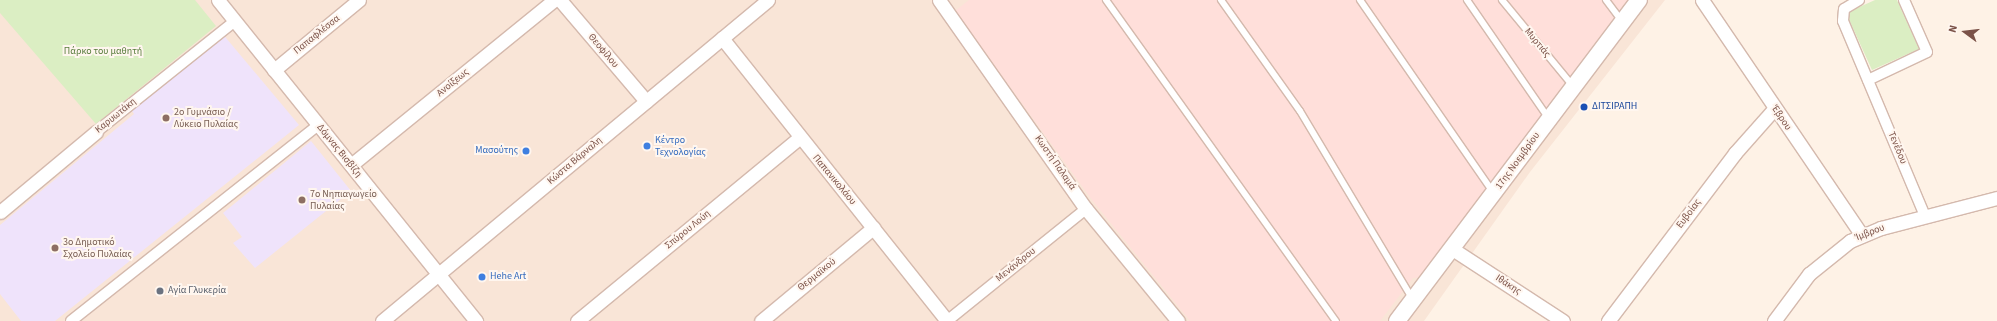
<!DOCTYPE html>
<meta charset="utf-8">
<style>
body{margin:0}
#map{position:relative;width:1997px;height:321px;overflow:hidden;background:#fef2e6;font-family:"Source Sans 3",sans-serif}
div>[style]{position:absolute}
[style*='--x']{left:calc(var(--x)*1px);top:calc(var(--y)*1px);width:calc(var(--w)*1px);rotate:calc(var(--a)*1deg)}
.residential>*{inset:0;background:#f9e5d7}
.commercial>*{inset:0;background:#ffdfda}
.education>*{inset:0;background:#efe3fb}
.green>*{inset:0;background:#dbeec3}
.roads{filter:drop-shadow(1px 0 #d4b9ad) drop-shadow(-1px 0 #d4b9ad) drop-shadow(0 1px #d4b9ad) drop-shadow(0 -1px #d4b9ad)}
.service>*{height:6px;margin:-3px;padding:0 3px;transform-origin:3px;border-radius:3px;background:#fff}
.pedestrian>*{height:10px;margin:-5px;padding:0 5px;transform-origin:5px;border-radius:5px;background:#fff}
.minor>*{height:13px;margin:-6.5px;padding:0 6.5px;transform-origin:6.5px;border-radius:6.5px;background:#fff}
.tertiary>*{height:16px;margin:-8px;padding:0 8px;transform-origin:8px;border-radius:8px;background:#fff}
.dots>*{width:11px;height:11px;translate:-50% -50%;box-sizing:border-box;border:2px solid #fff6ef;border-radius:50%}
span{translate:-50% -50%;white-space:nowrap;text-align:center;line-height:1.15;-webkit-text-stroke:4px #fff6ef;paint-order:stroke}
.street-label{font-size:10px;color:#7b5248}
.park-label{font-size:10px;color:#587c3c}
.transit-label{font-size:10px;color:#164399}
.left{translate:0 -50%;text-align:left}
.education-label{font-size:10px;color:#785e54}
.shop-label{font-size:10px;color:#366cbe}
.right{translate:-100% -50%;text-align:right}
.worship-label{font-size:10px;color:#5b616d}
.north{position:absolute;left:1945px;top:12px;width:40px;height:40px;-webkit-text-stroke:3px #fff6ef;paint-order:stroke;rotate:285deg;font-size:11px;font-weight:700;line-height:16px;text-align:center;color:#7b5248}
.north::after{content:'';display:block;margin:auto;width:14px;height:18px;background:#7b5248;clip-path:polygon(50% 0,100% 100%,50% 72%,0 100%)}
</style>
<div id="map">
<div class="residential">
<i style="clip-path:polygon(0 0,1665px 0,1530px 172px,1424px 321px,0 321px)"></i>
</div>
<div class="commercial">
<i style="clip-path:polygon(969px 0,1633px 0,1425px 277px,1413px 278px,1380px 321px,1190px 321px,1092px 200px,955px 11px)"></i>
</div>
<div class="education">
<i style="clip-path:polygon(221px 32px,299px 125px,55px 321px,21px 321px,0 294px,0 225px,134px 114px,130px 108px)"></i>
<i style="clip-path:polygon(311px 141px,351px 191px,255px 268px,233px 243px,242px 237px,223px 213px)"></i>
</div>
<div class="green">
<i style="clip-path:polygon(0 0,195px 0,216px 26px,96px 124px,0 13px)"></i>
<i style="clip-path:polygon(1875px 0,1897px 0,1919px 49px,1872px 70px,1846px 13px)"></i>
</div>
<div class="roads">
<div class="service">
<i style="--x:1106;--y:0;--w:395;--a:54.4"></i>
<i style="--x:1221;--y:0;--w:136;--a:54.6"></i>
<i style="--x:1300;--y:111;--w:218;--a:59.1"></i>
<i style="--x:1360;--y:0;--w:234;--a:55.3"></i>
<i style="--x:1467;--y:0;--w:145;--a:55.4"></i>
<i style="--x:1502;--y:0;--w:112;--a:50.5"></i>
<i style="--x:1606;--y:0;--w:26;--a:53"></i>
</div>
<div class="pedestrian">
<i style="--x:1859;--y:0;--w:17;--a:149"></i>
<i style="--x:1844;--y:9;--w:12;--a:95"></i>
<i style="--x:1843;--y:21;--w:212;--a:67.2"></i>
<i style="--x:1868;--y:80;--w:65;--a:-25.4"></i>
<i style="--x:1927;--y:52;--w:57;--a:-113.9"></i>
<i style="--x:96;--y:132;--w:178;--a:-38.6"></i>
<i style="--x:71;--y:321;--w:315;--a:-38.4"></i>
<i style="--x:947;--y:321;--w:179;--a:-38.9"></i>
</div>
<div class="minor">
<i style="--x:218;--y:0;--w:412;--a:51.2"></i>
<i style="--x:560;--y:0;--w:133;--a:49.6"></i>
<i style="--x:939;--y:0;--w:256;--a:54.9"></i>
<i style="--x:1086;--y:209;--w:145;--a:50.6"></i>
<i style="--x:1702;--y:0;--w:284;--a:55.8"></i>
<i style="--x:722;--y:38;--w:362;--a:51.5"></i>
<i style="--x:274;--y:70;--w:110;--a:-39.5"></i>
<i style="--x:351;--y:165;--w:262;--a:-39.1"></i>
<i style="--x:0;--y:212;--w:125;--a:-39.8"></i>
<i style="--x:1454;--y:250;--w:130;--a:33.1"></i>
<i style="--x:382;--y:321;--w:502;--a:-39.75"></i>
<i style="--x:577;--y:321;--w:288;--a:-39.5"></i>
<i style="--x:761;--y:321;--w:146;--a:-39.7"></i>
<i style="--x:1608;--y:321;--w:211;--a:-52.9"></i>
<i style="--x:1735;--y:153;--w:59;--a:-48.4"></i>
<i style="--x:1774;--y:321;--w:59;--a:-53.3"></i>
<i style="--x:1809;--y:274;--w:53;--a:-38.8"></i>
<i style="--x:1850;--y:241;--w:34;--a:-23"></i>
<i style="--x:1881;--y:228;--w:120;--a:-14.5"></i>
</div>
<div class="tertiary">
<i style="--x:1397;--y:321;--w:402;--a:-53"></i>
</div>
</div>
<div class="dots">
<i style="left:1584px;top:107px;background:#1a4fb4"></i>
<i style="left:166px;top:118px;background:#8d6e63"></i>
<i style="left:647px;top:146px;background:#3f7fe0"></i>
<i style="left:526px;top:151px;background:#3f7fe0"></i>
<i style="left:302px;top:200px;background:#8d6e63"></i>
<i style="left:55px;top:248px;background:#8d6e63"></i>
<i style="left:482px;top:277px;background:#3f7fe0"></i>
<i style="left:160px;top:291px;background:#6b7280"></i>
</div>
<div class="street-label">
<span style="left:317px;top:35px;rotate:-39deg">Παπαφλέσσα</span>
<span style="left:1537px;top:43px;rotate:50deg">Μυρτιάς</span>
<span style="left:603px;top:51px;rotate:50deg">Θεοφίλου</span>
<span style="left:453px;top:83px;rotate:-39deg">Ανοίξεως</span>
<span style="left:116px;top:116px;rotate:-39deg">Καρυωτάκη</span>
<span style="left:1781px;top:118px;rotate:56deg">Έβρου</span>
<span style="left:1897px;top:148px;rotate:67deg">Τενέδου</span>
<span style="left:339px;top:151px;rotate:51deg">Δόμνας Βισβίζη</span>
<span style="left:575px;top:161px;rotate:-40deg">Κώστα Βάρναλη</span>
<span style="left:1518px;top:161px;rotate:-54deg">17ης Νοεμβρίου</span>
<span style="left:1055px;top:163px;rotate:55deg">Κωστή Παλαμά</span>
<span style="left:834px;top:180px;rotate:50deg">Παπανικολάου</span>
<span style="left:1689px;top:214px;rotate:-53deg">Ευβοίας</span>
<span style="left:688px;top:230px;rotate:-39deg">Σπύρου Λούη</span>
<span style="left:1870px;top:233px;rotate:-21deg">Ίμβρου</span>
<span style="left:1016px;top:265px;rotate:-39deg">Μενάνδρου</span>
<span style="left:817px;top:275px;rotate:-39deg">Θερμαϊκού</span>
<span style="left:1508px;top:285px;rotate:33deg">Ιθάκης</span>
</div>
<div class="park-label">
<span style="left:103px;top:52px">Πάρκο του μαθητή</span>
</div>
<div class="transit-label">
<span class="left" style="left:1592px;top:107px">ΔΙΤΣΙΡΑΠΗ</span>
</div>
<div class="education-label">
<span class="left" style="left:174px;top:118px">2o Γυμνάσιο /<br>Λύκειο Πυλαίας</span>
<span class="left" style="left:310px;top:200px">7ο Νηπιαγωγείο<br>Πυλαίας</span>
<span class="left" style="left:63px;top:248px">3ο Δημοτικό<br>Σχολείο Πυλαίας</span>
</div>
<div class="shop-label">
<span class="left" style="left:655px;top:146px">Κέντρο<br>Τεχνολογίας</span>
<span class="right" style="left:518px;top:151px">Μασούτης</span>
<span class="left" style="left:490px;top:277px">Hehe Art</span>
</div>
<div class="worship-label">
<span class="left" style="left:168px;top:291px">Αγία Γλυκερία</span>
</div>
<div class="north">N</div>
</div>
